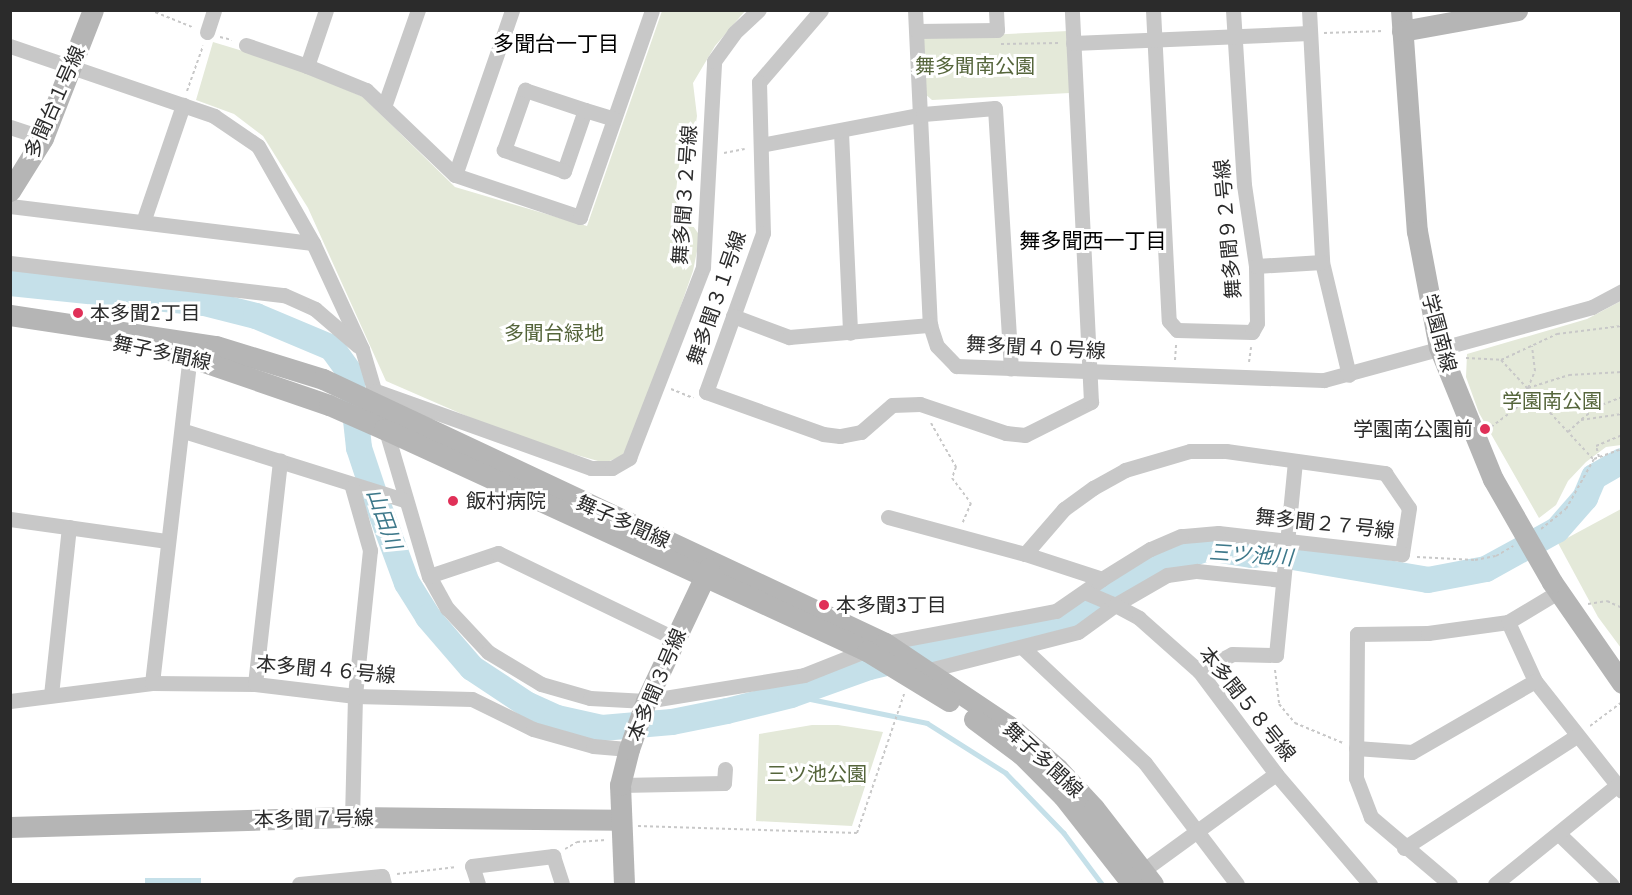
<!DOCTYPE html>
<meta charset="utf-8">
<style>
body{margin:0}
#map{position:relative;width:1632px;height:895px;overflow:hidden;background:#fff;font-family:Cabin,"Noto Sans JP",sans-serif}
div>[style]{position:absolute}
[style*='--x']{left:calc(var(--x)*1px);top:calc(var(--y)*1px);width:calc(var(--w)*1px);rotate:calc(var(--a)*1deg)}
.green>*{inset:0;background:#e4e9d9}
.water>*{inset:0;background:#c5e0e9;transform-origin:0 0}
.stream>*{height:4.5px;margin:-2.25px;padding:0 2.25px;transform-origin:2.25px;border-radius:2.25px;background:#c5e0e9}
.river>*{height:26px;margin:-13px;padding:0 13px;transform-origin:13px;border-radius:13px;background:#c5e0e9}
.path>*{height:2px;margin-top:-1px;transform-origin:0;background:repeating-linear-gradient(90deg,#c8c8c8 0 3px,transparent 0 6px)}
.street>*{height:15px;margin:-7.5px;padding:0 7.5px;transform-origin:7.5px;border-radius:7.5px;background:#c8c8c8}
.secondary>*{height:21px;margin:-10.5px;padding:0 10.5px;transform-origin:10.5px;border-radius:10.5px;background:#b5b5b5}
.secondary-bridge>*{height:21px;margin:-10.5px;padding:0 10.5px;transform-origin:10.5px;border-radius:10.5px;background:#b5b5b5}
.dots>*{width:16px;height:16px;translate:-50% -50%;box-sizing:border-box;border:3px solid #fff;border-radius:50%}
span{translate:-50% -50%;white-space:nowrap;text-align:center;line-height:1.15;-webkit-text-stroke:6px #fff;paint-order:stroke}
.park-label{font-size:20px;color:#55653b}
.street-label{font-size:20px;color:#2b2b2b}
.poi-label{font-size:20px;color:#2b2b2b}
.left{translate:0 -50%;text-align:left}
.right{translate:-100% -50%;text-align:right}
.neighbourhood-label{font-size:21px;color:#000}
.water-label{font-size:21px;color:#3d788a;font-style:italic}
.frame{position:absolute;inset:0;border:12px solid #2b2b2b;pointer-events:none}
</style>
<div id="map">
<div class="green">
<i style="clip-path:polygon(662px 11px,745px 11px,715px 46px,693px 83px,697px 116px,694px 136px,679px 165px,675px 200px,700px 236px,693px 271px,633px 442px,621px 456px,605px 463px,517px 438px,386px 381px,308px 208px,263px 136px,234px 114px,196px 100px,213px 42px,293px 66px,363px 97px,455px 187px,587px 226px)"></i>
<i style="clip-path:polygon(1068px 31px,1070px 93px,932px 100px,925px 94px,923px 38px)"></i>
<i style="clip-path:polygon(1621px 301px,1621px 445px,1606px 447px,1586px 462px,1568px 481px,1556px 505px,1539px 518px,1479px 413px,1466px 377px,1467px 354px,1587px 319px)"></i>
<i style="clip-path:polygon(1621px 509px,1621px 648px,1598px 617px,1558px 543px)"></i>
<i style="clip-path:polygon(812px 725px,838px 725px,883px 732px,852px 826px,756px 821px,759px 734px)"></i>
</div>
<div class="water">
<i style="left:145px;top:878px;width:56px;height:6px"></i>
</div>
<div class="stream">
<i style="--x:791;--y:695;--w:139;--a:11.6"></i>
<i style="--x:927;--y:723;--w:93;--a:32.3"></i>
<i style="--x:1006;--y:773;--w:83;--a:46"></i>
<i style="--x:1064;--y:833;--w:64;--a:53.3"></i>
</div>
<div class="river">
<i style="--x:10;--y:283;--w:195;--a:5.9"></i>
<i style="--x:204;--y:303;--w:54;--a:14"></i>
<i style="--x:256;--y:316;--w:82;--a:22.8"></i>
<i style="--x:332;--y:348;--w:32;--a:54"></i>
<i style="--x:351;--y:374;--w:74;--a:83.8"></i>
<i style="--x:359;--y:448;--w:57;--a:71.6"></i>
<i style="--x:377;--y:502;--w:86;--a:69.7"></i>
<i style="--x:407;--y:583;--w:40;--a:58"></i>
<i style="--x:428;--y:617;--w:67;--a:49.2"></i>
<i style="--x:472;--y:668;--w:67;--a:33.5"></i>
<i style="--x:528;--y:705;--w:32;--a:24"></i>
<i style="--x:557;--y:718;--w:46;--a:12.5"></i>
<i style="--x:602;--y:728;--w:70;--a:-4.9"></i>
<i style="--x:672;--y:722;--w:56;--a:-11.3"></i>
<i style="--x:727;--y:711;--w:66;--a:-14"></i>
<i style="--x:791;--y:695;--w:83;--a:-19.7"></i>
<i style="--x:869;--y:667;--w:146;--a:-13.5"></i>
<i style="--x:1011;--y:633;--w:80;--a:-17.5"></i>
<i style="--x:1087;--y:609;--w:67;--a:-34.6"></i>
<i style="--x:1142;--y:571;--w:70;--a:-19.2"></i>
<i style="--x:1208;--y:548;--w:45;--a:9"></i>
<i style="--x:1252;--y:555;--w:17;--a:-7"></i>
<i style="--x:1269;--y:553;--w:161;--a:9.6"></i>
<i style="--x:1428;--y:580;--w:59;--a:-10.7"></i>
<i style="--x:1486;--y:569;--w:81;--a:-28.8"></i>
<i style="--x:1557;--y:530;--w:43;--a:-48.8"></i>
<i style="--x:1585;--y:498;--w:23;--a:-67"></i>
<i style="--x:1594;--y:477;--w:32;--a:-30"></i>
</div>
<div class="path">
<i style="--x:150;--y:10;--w:45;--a:22"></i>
<i style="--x:1324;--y:33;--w:60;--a:-1.9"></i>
<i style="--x:220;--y:37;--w:12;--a:14"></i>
<i style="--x:1001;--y:44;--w:58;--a:-1"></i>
<i style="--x:187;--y:91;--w:48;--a:-70.4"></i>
<i style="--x:724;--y:153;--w:21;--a:-11"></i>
<i style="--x:1466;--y:358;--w:35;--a:3"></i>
<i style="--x:1501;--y:360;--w:62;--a:-24.9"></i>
<i style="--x:1557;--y:334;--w:65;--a:-7"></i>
<i style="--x:1175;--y:360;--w:15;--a:-86"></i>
<i style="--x:1501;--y:360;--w:135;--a:47.1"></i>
<i style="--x:1249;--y:362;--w:15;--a:-82"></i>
<i style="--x:1528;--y:388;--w:43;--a:-17.6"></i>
<i style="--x:1569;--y:375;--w:53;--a:-3.2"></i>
<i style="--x:671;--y:389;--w:24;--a:22"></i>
<i style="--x:1622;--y:397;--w:26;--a:159"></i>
<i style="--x:1598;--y:406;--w:22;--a:141"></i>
<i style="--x:1581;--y:420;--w:41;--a:-8.3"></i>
<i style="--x:931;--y:423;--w:51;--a:60.4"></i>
<i style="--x:956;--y:467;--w:12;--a:110"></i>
<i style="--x:952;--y:478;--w:31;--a:53"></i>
<i style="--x:971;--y:503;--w:21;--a:113"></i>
<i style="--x:1491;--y:427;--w:35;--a:-37"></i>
<i style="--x:1519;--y:406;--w:20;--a:-63"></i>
<i style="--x:1528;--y:388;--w:18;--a:-68"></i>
<i style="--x:1535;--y:371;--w:25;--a:-97"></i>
<i style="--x:1568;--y:432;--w:18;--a:-43"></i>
<i style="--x:1599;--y:457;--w:11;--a:-105"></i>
<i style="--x:1596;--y:446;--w:28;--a:-23"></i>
<i style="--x:1541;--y:529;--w:32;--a:-39"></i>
<i style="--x:1566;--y:509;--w:57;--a:-60.8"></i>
<i style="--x:1594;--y:459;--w:30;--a:-20"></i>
<i style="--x:1417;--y:557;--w:58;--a:3"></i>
<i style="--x:1475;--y:560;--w:21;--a:-11"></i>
<i style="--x:1496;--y:556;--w:20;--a:-30"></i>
<i style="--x:1588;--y:604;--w:19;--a:-9"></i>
<i style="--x:1607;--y:601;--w:17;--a:25"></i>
<i style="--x:1275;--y:670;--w:34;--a:83"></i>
<i style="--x:1279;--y:704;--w:25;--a:50"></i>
<i style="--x:1295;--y:723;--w:52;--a:22.6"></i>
<i style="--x:1590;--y:726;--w:40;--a:-37"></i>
<i style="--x:638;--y:826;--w:219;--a:1.8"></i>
<i style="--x:857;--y:833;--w:147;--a:-71.3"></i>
<i style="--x:565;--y:849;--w:14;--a:-30"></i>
<i style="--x:577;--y:842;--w:29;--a:-4"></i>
<i style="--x:397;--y:874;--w:60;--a:-6.7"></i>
</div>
<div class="street">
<i style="--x:326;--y:10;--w:59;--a:108.7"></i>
<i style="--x:307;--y:66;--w:64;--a:22.1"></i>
<i style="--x:366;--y:90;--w:123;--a:43.7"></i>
<i style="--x:455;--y:175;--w:132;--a:18.6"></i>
<i style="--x:580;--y:217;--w:219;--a:-70.8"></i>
<i style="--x:821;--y:10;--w:95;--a:130.7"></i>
<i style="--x:759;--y:82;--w:151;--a:88.5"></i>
<i style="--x:763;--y:233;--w:169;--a:109.7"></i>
<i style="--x:706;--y:392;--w:124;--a:19.7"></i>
<i style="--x:823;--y:434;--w:17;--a:7"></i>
<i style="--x:840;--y:436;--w:21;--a:-11"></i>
<i style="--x:861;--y:432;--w:41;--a:-41.1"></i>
<i style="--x:892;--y:405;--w:28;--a:-2"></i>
<i style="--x:920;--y:404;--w:91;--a:18.6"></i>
<i style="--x:1006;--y:433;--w:19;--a:6"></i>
<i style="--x:1025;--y:435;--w:74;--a:-26.6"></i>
<i style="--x:1091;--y:402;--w:392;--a:-92.8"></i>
<i style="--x:915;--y:10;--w:315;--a:87.3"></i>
<i style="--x:930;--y:325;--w:22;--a:72"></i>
<i style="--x:937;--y:346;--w:28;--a:46"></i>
<i style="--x:956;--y:366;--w:368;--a:2.2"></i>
<i style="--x:1324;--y:380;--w:278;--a:-15.2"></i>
<i style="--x:1592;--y:307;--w:34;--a:-28"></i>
<i style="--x:1153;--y:10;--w:311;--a:87.1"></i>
<i style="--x:1169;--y:321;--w:12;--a:48"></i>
<i style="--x:1177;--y:330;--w:75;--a:1.5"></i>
<i style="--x:1252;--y:332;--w:10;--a:-61"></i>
<i style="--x:1257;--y:323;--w:57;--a:-91"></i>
<i style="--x:1256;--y:266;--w:82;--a:-98.4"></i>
<i style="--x:1244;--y:185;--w:175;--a:-93.6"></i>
<i style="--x:1309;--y:10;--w:252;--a:87"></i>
<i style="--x:1322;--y:262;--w:116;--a:76.6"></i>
<i style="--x:917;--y:31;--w:80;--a:-0.7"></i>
<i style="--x:997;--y:30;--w:20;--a:-93"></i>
<i style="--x:207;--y:32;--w:23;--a:-72"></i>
<i style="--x:1073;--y:43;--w:236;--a:-2.4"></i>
<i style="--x:246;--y:45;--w:65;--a:19"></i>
<i style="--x:10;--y:46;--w:216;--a:18.9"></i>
<i style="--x:214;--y:116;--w:53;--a:34.3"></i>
<i style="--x:258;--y:146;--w:112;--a:60.4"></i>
<i style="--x:313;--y:243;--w:117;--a:65.2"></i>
<i style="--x:362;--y:349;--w:237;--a:73.6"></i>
<i style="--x:429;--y:576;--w:37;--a:61"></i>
<i style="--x:447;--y:608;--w:60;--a:47"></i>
<i style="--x:488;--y:652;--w:62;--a:31.1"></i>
<i style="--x:541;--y:684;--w:51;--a:15.9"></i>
<i style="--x:590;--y:698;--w:56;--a:3.1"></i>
<i style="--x:646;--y:701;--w:160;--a:-9.3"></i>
<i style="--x:804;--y:675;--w:87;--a:-21.6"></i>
<i style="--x:885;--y:643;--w:174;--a:-10.6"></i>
<i style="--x:1056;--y:611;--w:56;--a:-34.8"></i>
<i style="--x:385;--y:104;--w:100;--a:-70.7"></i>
<i style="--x:585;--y:110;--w:65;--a:109"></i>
<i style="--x:564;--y:171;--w:64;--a:-160.7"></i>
<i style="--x:504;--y:150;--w:64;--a:-70.7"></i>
<i style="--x:525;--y:90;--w:63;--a:18.4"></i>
<i style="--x:585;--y:110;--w:30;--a:17"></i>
<i style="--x:10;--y:127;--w:35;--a:18"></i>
<i style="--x:841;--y:132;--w:201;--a:87.4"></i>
<i style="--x:761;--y:145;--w:165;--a:-10.8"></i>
<i style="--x:923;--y:114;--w:72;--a:-4.8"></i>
<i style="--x:995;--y:108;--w:261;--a:86.5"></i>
<i style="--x:455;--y:175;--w:175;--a:-70.9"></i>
<i style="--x:10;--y:206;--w:305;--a:7"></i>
<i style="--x:143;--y:222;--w:124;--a:-71.1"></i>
<i style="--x:10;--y:263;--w:276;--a:6.7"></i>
<i style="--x:284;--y:295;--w:34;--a:24"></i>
<i style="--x:315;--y:309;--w:57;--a:40.7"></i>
<i style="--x:1256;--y:266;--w:66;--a:-3.5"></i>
<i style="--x:733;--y:316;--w:60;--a:20.6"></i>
<i style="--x:789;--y:337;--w:142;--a:-4.9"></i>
<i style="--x:376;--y:391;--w:228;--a:19.7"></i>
<i style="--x:591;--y:468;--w:21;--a:0"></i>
<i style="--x:612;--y:468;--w:20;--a:-30"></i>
<i style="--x:629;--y:458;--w:205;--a:-68.8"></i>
<i style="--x:703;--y:267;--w:206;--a:-86.9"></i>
<i style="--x:714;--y:61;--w:34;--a:-54"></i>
<i style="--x:734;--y:33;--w:34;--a:-43"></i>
<i style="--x:184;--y:431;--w:231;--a:17.4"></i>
<i style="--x:352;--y:487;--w:66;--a:74.1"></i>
<i style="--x:370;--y:550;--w:147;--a:95.9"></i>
<i style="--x:355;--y:696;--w:121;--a:91.4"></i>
<i style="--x:888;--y:517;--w:142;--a:15.1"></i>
<i style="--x:1025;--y:554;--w:60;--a:-49.1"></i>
<i style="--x:1064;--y:509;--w:36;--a:-36"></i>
<i style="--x:1093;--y:488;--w:37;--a:-29"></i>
<i style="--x:1125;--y:470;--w:68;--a:-16.3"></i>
<i style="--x:1190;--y:451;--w:36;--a:0"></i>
<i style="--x:1226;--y:451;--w:161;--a:7.9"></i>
<i style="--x:1385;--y:473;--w:42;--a:55.6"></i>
<i style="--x:1409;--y:508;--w:47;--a:98.7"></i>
<i style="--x:1402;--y:554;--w:185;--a:-173.5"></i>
<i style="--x:1218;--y:533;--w:37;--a:175"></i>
<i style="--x:1181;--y:536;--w:34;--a:157"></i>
<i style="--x:1150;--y:549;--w:57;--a:148"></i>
<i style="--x:1102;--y:579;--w:81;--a:-162"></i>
<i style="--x:10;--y:519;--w:159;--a:8"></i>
<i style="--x:429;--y:576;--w:73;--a:-18.4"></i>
<i style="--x:498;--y:553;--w:198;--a:25.8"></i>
<i style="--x:1087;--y:593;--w:30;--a:23"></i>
<i style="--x:1115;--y:605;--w:60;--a:-30"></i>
<i style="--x:1167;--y:575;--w:30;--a:-8"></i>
<i style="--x:1197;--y:571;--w:86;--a:6"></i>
<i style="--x:1508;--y:622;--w:65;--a:65.4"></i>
<i style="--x:1535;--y:681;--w:140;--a:51.7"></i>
<i style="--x:1022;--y:647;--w:169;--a:43.3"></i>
<i style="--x:1145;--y:763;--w:152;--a:52.8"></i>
<i style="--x:1199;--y:671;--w:37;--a:-27"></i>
<i style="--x:1232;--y:654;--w:44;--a:1.3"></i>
<i style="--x:1276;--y:655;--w:195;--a:-84.4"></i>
<i style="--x:921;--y:672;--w:162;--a:-14.3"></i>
<i style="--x:1078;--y:632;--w:46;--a:-36.1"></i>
<i style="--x:1115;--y:605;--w:27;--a:28"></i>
<i style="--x:1139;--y:618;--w:80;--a:41.5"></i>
<i style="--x:1199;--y:671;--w:129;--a:53.2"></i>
<i style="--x:1276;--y:774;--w:145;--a:49.5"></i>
<i style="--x:152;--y:683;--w:338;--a:-83.4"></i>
<i style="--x:255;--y:684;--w:225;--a:-83.6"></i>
<i style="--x:51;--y:695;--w:169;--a:-83.9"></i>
<i style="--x:10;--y:701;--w:143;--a:-7.2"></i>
<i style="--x:152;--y:683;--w:103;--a:0.6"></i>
<i style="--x:255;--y:684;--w:101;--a:6.8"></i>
<i style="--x:355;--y:696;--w:117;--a:1.5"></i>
<i style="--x:472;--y:699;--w:68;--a:26.2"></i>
<i style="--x:533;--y:729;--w:62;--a:15.8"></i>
<i style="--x:593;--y:746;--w:36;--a:5"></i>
<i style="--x:1356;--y:748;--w:56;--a:4.1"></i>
<i style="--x:1412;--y:752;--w:142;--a:-30"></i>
<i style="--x:620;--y:785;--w:104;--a:-1.1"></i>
<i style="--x:724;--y:783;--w:14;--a:-86"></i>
<i style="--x:1560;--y:835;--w:71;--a:43.9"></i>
<i style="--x:1404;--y:848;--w:204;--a:-33"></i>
<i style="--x:1134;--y:877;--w:175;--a:-36"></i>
<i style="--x:299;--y:884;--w:83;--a:-5.5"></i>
<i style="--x:382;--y:876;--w:8;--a:76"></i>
<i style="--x:478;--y:884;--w:19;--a:-108"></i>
<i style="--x:472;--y:866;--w:82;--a:-7"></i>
<i style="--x:553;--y:856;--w:29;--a:72"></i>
<i style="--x:1450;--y:884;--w:104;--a:-139.7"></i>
<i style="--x:1371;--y:817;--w:42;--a:-111"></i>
<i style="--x:1356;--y:778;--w:144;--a:-89.6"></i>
<i style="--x:1357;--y:634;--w:71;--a:-0.8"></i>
<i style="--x:1428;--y:633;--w:81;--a:-7.8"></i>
<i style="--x:1508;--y:622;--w:58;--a:-31"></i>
<i style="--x:1495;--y:884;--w:156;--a:-39"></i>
</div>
<div class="secondary">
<i style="--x:1401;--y:10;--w:222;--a:85.9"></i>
<i style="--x:1417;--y:231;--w:118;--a:79.3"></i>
<i style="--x:1439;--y:347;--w:143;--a:67.8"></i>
<i style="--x:1402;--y:31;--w:117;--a:-10.3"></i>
<i style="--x:10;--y:191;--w:62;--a:-58.1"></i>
<i style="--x:43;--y:138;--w:137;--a:-68.7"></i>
<i style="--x:10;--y:315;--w:208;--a:8.6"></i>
<i style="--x:216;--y:346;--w:112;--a:17.1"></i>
<i style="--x:323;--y:379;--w:621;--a:25.16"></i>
<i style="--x:885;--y:643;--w:149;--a:33.8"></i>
<i style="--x:1009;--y:726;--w:64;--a:41.2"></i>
<i style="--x:1057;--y:768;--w:54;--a:47.2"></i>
<i style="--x:1094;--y:808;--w:96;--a:52.2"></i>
<i style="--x:172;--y:351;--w:166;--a:19"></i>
<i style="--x:329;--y:405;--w:60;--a:23.6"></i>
<i style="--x:384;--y:429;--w:532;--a:24.68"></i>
<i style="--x:867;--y:651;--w:96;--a:31.4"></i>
<i style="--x:1552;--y:582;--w:123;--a:55.3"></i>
<i style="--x:974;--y:719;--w:59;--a:36.7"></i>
<i style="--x:1021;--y:754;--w:59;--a:45"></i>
<i style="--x:1063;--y:796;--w:112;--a:51.9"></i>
<i style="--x:10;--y:827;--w:342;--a:-1.7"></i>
<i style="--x:352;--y:817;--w:267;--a:0.6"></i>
<i style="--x:624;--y:884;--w:99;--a:-92.3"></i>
<i style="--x:620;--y:785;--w:37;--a:-76"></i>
<i style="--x:629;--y:749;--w:51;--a:-70.5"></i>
<i style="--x:646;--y:701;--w:147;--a:-64.7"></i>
</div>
<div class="secondary-bridge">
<i style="--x:1493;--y:479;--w:119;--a:60.2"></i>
</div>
<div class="dots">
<i style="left:78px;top:313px;background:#e03058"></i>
<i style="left:1485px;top:429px;background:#e03058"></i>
<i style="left:453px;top:501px;background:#e03058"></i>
<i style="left:824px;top:605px;background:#e03058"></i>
</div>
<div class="park-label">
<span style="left:975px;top:66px">舞多聞南公園</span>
<span style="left:554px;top:333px">多聞台緑地</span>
<span style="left:1552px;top:401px">学園南公園</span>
<span style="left:817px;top:774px">三ツ池公園</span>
</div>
<div class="street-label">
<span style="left:55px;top:102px;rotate:-66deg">多聞台１号線</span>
<span style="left:685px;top:195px;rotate:-86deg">舞多聞３２号線</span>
<span style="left:1228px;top:229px;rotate:-95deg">舞多聞９２号線</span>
<span style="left:717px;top:298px;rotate:-71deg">舞多聞３１号線</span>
<span style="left:1439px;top:333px;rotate:75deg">学園南線</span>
<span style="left:1036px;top:348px;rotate:3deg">舞多聞４０号線</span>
<span style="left:162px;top:353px;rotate:12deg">舞子多聞線</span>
<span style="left:623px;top:522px;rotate:24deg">舞子多聞線</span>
<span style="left:1325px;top:524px;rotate:6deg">舞多聞２７号線</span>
<span style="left:326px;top:670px;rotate:5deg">本多聞４６号線</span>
<span style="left:657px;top:685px;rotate:-67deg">本多聞３号線</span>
<span style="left:1247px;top:704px;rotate:51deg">本多聞５８号線</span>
<span style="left:1043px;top:760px;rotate:43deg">舞子多聞線</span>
<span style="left:314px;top:819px;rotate:-1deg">本多聞７号線</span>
</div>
<div class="poi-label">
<span class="left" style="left:90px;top:313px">本多聞2丁目</span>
<span class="right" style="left:1473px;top:429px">学園南公園前</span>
<span class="left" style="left:466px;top:501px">飯村病院</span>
<span class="left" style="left:836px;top:605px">本多聞3丁目</span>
</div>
<div class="neighbourhood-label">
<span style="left:556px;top:44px">多聞台一丁目</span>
<span style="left:1093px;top:241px">舞多聞西一丁目</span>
</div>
<div class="water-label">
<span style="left:384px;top:519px;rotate:70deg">山田川</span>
<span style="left:1251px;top:555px;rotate:4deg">三ツ池川</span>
</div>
<div class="frame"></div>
</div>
